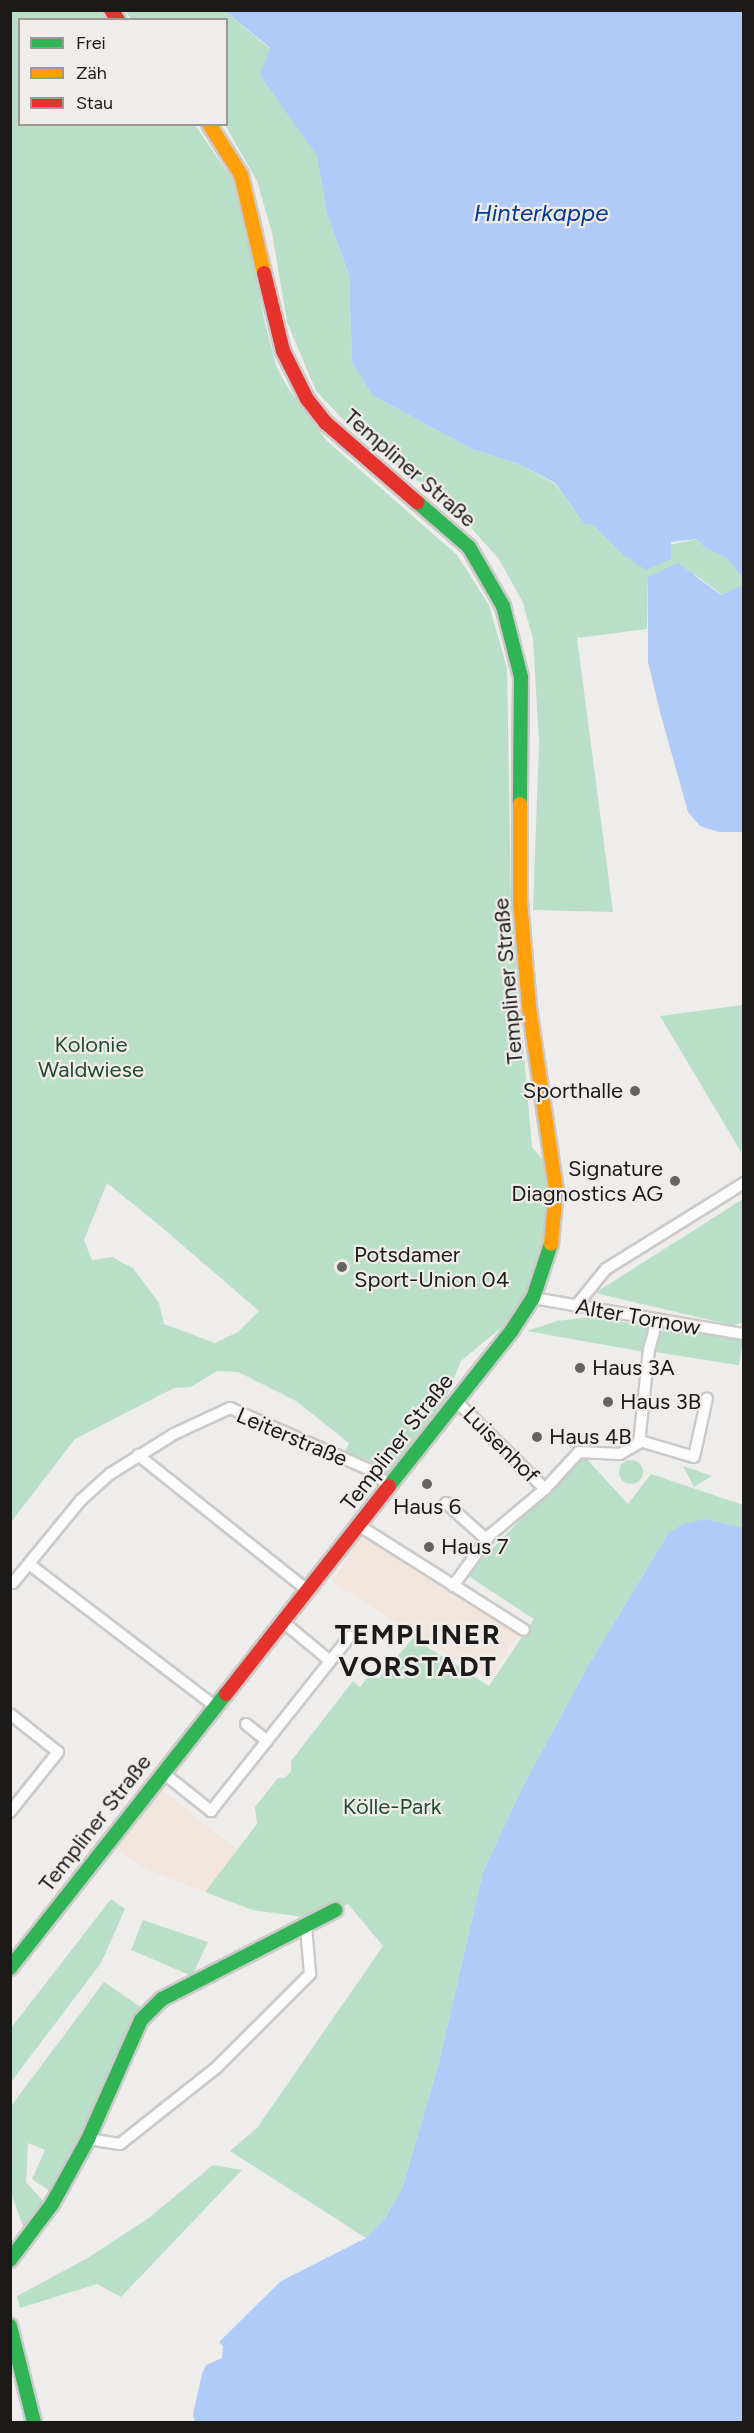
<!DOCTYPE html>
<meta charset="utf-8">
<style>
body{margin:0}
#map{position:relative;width:754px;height:2433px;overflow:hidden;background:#efedeb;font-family:Figtree,sans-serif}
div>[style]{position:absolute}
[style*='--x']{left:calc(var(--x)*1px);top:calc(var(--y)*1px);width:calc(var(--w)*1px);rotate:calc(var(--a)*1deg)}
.commercial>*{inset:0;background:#f2e5dd;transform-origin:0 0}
.green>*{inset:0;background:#b9dfc8;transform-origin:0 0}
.round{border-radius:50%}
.water>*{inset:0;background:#b1cbf8}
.roads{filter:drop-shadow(2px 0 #cbcac9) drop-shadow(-2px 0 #cbcac9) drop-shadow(0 2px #cbcac9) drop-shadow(0 -2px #cbcac9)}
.street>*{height:10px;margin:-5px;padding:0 5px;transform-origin:5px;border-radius:5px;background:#fdfcfc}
.fast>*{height:14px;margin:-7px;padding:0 7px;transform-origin:7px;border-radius:7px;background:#30b455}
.slow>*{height:14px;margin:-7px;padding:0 7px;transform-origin:7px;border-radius:7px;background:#ff9f0a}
.jam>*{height:14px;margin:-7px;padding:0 7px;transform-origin:7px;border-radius:7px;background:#e5322d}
.dots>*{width:16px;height:16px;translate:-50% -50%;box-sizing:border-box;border:3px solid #f0ecea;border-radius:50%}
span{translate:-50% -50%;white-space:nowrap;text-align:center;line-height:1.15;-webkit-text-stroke:4.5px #f0ecea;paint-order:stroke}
.street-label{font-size:22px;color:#1b1a19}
.park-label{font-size:22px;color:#204c35}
.poi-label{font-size:22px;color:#1b1a19}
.right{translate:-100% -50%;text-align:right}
.left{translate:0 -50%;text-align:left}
.water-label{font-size:24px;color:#033994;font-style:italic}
.district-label{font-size:28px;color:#1b1a19;font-weight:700;letter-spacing:1.5px}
.frame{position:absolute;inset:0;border:12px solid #1b1a19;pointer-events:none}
.legend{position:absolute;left:18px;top:18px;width:210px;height:108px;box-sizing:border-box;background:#f0ecea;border:2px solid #9b9896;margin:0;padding:8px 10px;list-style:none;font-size:18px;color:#1b1a19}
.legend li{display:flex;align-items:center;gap:12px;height:30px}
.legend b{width:30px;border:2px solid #9b9896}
</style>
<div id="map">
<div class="commercial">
<i style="left:363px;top:1533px;width:185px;height:58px;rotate:32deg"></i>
<i style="clip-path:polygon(161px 1789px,237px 1849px,205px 1892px,148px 1870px,115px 1849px)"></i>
</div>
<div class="green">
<i style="clip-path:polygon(evenodd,11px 11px,100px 11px,107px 19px,20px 20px,20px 124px,195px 125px,232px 179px,245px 218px,265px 323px,277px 368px,288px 388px,326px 440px,457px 555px,489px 605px,507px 668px,511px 904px,532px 1147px,543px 1160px,549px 1206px,549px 1234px,536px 1275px,523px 1298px,502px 1327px,461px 1361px,446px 1398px,386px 1474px,370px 1461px,345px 1452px,349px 1443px,296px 1401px,238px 1372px,217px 1371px,191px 1387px,174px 1388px,75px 1439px,11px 1522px,11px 11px,107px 1183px,159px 1225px,259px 1311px,238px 1332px,215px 1343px,164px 1324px,159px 1303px,133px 1268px,112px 1257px,92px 1260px,84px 1240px,107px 1183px)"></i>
<i style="clip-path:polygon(125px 11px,225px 11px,270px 49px,295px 125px,317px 155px,327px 214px,349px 275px,352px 362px,372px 395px,472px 449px,519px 464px,555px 484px,584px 524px,593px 525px,622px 554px,698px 539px,704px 547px,728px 559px,743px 579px,743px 585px,722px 595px,696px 575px,648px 577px,647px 629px,577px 638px,613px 912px,533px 910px,539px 742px,533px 639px,523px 603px,499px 559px,452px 507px,359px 436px,316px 391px,287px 322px,272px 233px,257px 181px,225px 125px,226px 20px,131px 19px)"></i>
<i style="clip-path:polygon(743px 1005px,744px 1124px,741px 1152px,660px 1016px)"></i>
<i style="clip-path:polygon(743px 1199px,743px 1323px,732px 1325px,595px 1293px)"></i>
<i style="clip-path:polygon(590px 1317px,648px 1326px,644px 1352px,527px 1331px,557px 1321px)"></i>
<i style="left:658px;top:1327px;width:86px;height:25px;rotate:9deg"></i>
<i style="clip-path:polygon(583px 1455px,628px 1504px,651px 1474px,743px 1505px,743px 1528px,706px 1519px,668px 1534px,589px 1664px,522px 1788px,483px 1872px,438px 2066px,402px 2189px,385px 2218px,366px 2238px,230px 2151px,257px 2128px,383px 1946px,348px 1904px,318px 1919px,253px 1910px,205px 1892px,257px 1824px,255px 1807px,278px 1778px,285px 1778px,291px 1771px,291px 1761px,353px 1681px,360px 1687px,371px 1673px,378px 1679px,413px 1638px,489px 1686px,534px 1619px,467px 1575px)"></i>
<i class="round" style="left:619px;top:1460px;width:24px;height:24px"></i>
<i style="clip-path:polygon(683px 1466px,712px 1476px,694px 1487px)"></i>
<i style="clip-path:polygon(111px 1899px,125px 1909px,101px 1963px,11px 2082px,11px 2028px)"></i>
<i style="clip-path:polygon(143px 1920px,208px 1942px,192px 1976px,131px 1950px)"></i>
<i style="clip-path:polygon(104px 1982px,142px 2008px,51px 2192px,32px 2179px,45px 2150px,28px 2143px,26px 2182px,45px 2203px,25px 2232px,11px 2193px,11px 2106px)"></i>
<i style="clip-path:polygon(213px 2165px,242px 2170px,121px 2297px,97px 2284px,20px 2308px,17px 2296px,86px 2259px,150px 2217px)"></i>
</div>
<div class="water">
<i style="clip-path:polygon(225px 11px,743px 11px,743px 579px,728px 559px,704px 547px,697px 539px,671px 542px,671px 559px,646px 570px,622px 554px,593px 525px,584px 524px,555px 483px,519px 464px,472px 449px,372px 395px,352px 362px,349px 275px,327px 214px,317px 156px,260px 75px,270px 48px)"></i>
<i style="clip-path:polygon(678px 563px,721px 595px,743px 585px,743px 832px,719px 832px,700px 826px,688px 812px,660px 712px,648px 662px,648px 577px)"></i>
<i style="clip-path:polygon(706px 1519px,744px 1528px,743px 2422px,195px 2422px,193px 2414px,202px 2374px,206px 2365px,222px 2358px,223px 2346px,219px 2342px,281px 2281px,366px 2238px,385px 2218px,402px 2189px,438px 2066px,483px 1872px,522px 1788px,589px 1664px,668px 1534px,683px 1524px)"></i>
</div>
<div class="roads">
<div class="street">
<i style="--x:533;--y:1298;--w:214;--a:9.7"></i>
<i style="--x:576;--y:1306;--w:48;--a:-51"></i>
<i style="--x:606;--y:1269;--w:163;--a:-31.9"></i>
<i style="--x:456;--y:1401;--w:125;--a:44.7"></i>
<i style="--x:545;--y:1489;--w:50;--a:-47.4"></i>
<i style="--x:579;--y:1452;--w:41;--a:2.8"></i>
<i style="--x:620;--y:1454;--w:22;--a:-30"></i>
<i style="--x:639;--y:1443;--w:94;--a:-83.9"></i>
<i style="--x:649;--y:1350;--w:30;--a:-75"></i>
<i style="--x:640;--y:1441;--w:56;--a:16.5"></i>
<i style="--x:694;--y:1457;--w:60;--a:-77.6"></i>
<i style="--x:138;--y:1455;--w:216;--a:38.6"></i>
<i style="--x:446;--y:1503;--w:55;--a:42.1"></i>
<i style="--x:358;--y:1525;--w:196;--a:32.3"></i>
<i style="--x:29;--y:1564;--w:234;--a:37.4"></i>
<i style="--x:13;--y:1583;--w:107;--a:-50.7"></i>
<i style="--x:81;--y:1500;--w:39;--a:-42"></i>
<i style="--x:110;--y:1474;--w:75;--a:-32"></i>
<i style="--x:174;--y:1434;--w:62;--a:-24.9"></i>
<i style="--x:230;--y:1408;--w:155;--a:23.9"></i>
<i style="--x:372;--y:1471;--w:23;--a:41"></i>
<i style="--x:453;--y:1586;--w:63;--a:-54"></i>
<i style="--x:490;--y:1535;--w:72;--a:-39.9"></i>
<i style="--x:282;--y:1621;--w:62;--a:39.8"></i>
<i style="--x:10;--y:1714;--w:61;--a:38.4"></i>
<i style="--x:58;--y:1752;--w:77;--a:128.7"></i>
<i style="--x:246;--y:1724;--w:27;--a:39"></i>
<i style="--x:162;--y:1772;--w:63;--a:38.5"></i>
<i style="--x:211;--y:1811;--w:223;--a:-51.5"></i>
<i style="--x:88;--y:2139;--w:32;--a:9"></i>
<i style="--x:120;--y:2144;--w:124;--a:-38.4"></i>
<i style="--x:217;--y:2067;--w:132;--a:-45"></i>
<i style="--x:310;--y:1974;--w:48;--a:-94.8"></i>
</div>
<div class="fast">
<i style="--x:417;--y:502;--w:69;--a:40.9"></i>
<i style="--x:469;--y:547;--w:68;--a:60"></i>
<i style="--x:503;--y:606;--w:73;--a:75.8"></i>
<i style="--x:521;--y:677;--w:127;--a:90.5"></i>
<i style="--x:389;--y:1486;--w:199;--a:-51.7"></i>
<i style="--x:512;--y:1330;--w:38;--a:-57"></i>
<i style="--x:533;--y:1298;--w:57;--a:-71.6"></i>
<i style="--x:10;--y:1968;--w:349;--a:-51.8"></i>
<i style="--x:10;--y:2260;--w:70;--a:-53.1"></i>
<i style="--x:52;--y:2204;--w:74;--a:-61"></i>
<i style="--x:88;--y:2139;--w:130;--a:-66"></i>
<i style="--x:141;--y:2020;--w:30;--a:-45"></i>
<i style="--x:162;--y:1999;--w:195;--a:-27.2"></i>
<i style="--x:10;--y:2326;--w:99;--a:76"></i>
</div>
<div class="slow">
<i style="--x:209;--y:124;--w:60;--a:57.9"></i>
<i style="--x:241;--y:175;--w:101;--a:76.8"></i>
<i style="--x:520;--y:804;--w:97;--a:90"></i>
<i style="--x:520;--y:901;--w:106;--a:85.1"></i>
<i style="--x:529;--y:1007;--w:184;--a:81.6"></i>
<i style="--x:556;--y:1189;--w:55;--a:95.2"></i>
</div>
<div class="jam">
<i style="--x:111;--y:10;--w:12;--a:55"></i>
<i style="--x:264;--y:273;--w:80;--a:76.3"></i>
<i style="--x:283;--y:351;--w:54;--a:63.4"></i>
<i style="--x:307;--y:399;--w:31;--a:52"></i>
<i style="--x:326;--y:423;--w:121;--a:41"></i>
<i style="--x:226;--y:1694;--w:264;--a:-51.9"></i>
</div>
</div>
<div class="dots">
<i style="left:635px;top:1091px;background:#656462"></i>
<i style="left:675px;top:1181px;background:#656462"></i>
<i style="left:342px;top:1267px;background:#656462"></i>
<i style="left:580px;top:1368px;background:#656462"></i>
<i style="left:608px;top:1402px;background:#656462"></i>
<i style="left:537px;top:1437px;background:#656462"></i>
<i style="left:427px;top:1484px;background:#656462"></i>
<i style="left:429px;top:1547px;background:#656462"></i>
</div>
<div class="street-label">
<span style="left:410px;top:468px;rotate:41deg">Templiner Straße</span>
<span style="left:508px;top:981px;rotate:-95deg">Templiner Straße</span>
<span style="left:638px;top:1317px;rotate:10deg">Alter Tornow</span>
<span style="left:292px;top:1437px;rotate:23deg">Leiterstraße</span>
<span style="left:397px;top:1442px;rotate:-52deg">Templiner Straße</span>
<span style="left:501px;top:1445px;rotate:45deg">Luisenhof</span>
<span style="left:95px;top:1823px;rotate:-52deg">Templiner Straße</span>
</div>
<div class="park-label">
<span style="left:91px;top:1057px">Kolonie<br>Waldwiese</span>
<span style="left:392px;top:1807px">Kölle-Park</span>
</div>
<div class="poi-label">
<span class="right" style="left:623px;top:1091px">Sporthalle</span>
<span class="right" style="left:663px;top:1181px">Signature<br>Diagnostics AG</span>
<span class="left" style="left:354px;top:1267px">Potsdamer<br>Sport-Union 04</span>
<span class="left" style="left:592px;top:1368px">Haus 3A</span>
<span class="left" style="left:620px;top:1402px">Haus 3B</span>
<span class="left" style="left:549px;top:1437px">Haus 4B</span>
<span style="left:427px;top:1507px">Haus 6</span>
<span class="left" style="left:441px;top:1547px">Haus 7</span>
</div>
<div class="water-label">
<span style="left:541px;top:213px">Hinterkappe</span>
</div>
<div class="district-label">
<span style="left:418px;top:1650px">TEMPLINER<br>VORSTADT</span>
</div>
<div class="frame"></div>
<ul class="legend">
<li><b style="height:8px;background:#30b455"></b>Frei</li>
<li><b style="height:8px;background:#ff9f0a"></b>Zäh</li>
<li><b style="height:8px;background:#e5322d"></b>Stau</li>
</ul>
</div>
